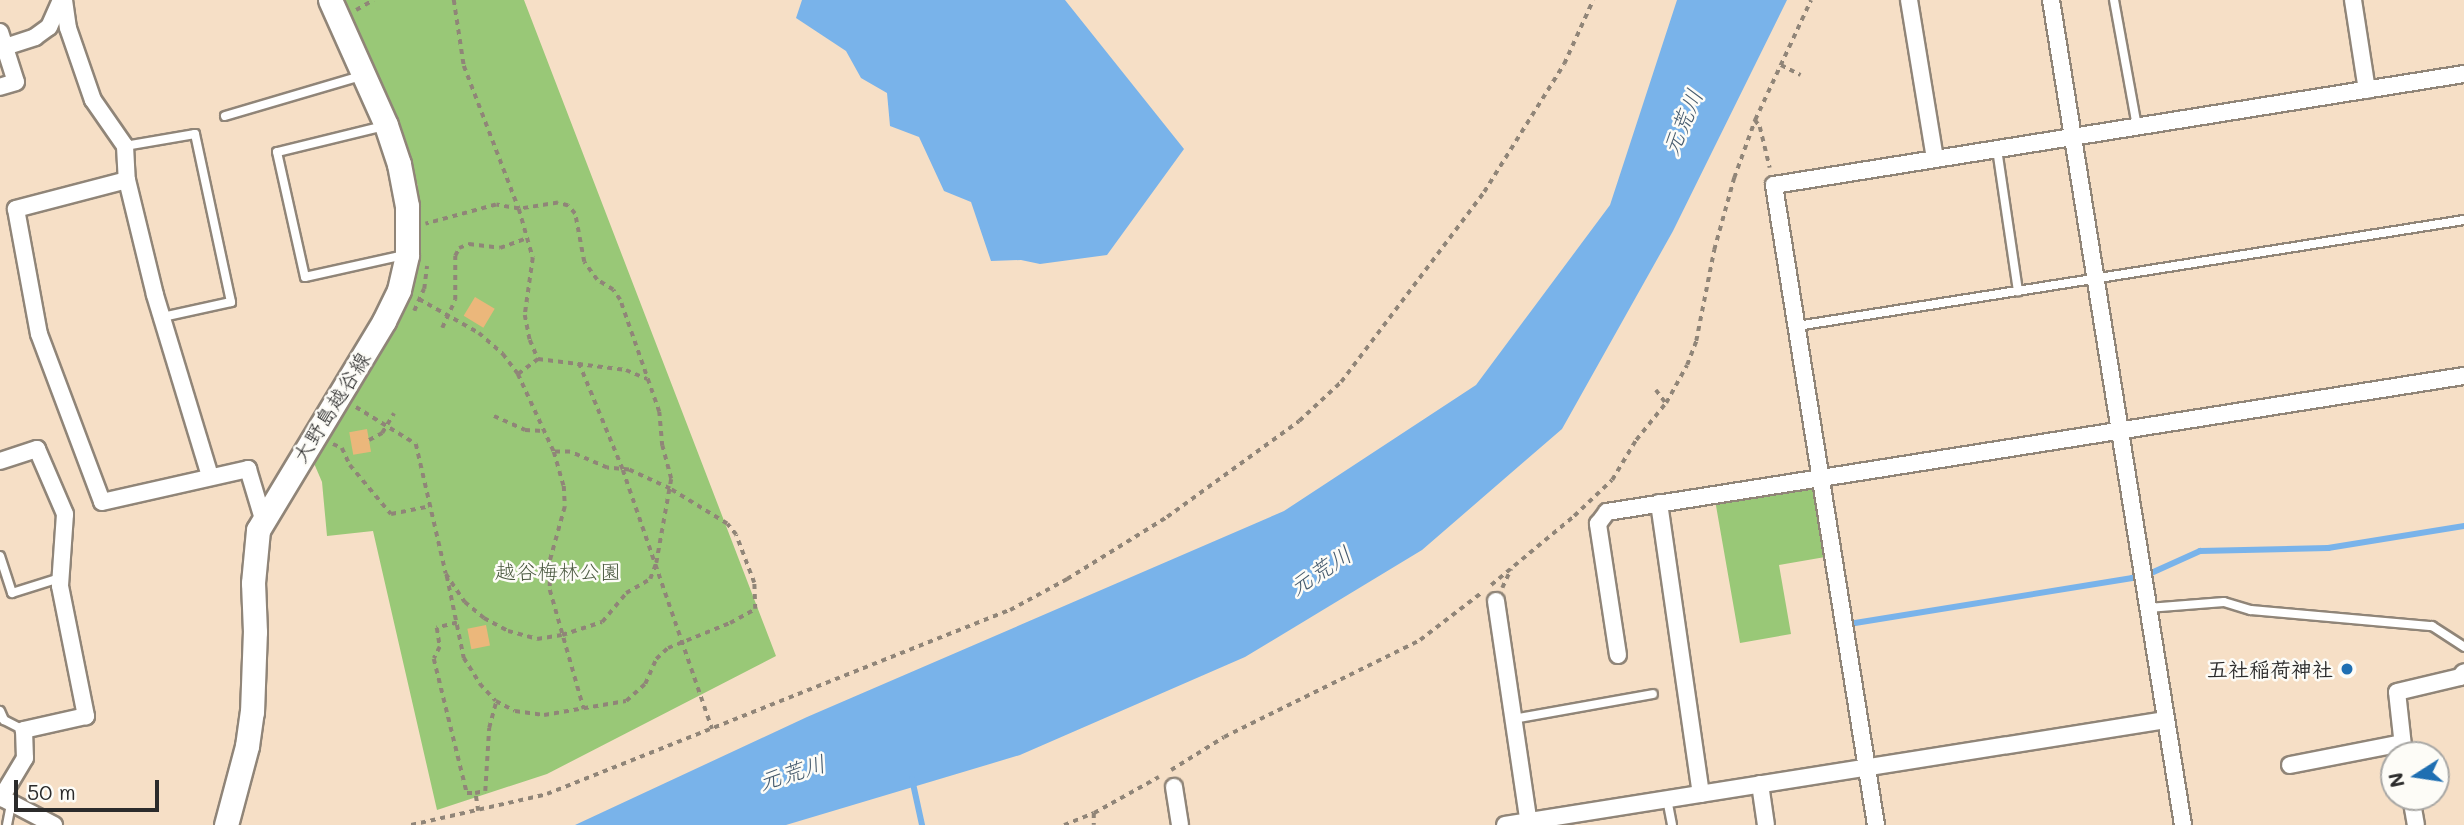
<!DOCTYPE html>
<meta charset="utf-8">
<style>
body{margin:0}
#map{position:relative;width:2464px;height:825px;overflow:hidden;background:#f6dfc6;font-family:Mali,"Klee One",sans-serif}
div>[style]{position:absolute}
[style*='--x']{left:calc(var(--x)*1px);top:calc(var(--y)*1px);width:calc(var(--w)*1px);rotate:calc(var(--a)*1deg)}
.green>*{inset:0;background:#99c877}
.water>*{inset:0;background:#79b3ea}
.stream>*{height:6px;margin:-3px;padding:0 3px;transform-origin:3px;border-radius:3px;background:#79b3ea}
.building>*{inset:0;background:#ebb77b;transform-origin:0 0}
.path>*{height:3.5px;margin-top:-1.75px;transform-origin:0;background:repeating-linear-gradient(90deg,#908578 0 5px,transparent 0 10px)}
.roads{filter:drop-shadow(2px 0 #908578) drop-shadow(-2px 0 #908578) drop-shadow(0 2px #908578) drop-shadow(0 -2px #908578)}
.lane>*{height:8px;margin:-4px;padding:0 4px;transform-origin:4px;border-radius:4px;background:#fff}
.street>*{height:16px;margin:-8px;padding:0 8px;transform-origin:8px;border-radius:8px;background:#fff}
.secondary>*{height:23px;margin:-11.5px;padding:0 11.5px;transform-origin:11.5px;border-radius:11.5px;background:#fff}
.dots>*{width:19px;height:19px;translate:-50% -50%;box-sizing:border-box;border:4px solid #fdfcf7;border-radius:50%}
span{translate:-50% -50%;white-space:nowrap;text-align:center;line-height:1.15;-webkit-text-stroke:5px #fdfcf7;paint-order:stroke}
.street-label{font-size:21px;color:#2b2b2b}
.park-label{font-size:21px;color:#4c5a42}
.poi-label{font-size:21px;color:#2b2b2b;font-weight:700}
.right{translate:-100% -50%;text-align:right}
.water-label{font-size:23px;color:#465b6e;font-style:italic}
.north{position:absolute;left:2380px;top:741px;width:70px;height:70px;box-sizing:border-box;background:#fdfcf7;border:2px solid #a9a8a5;border-radius:50%;rotate:258deg;font-size:19px;font-weight:700;line-height:28px;text-align:center;color:#2b2b2b}
.north::after{content:'';display:block;margin:auto;width:24px;height:32px;background:#1f6fb2;clip-path:polygon(50% 0,100% 100%,50% 72%,0 100%)}
.scale{position:absolute;left:14px;top:780px;width:145px;height:32px;box-sizing:border-box;border:4px solid #2b2b2b;border-top:0;padding-left:9px;font-size:21px;line-height:24px;white-space:nowrap;color:#2b2b2b;-webkit-text-stroke:5px #fdfcf7;paint-order:stroke}
</style>
<div id="map">
<div class="green">
<i style="clip-path:polygon(341px 0,524px 0,776px 656px,547px 774px,437px 810px,373px 531px,327px 536px,322px 482px,313px 461px,407px 298px,418px 259px,418px 186px,378px 79px)"></i>
<i style="clip-path:polygon(1819px 482px,1831px 556px,1779px 565px,1791px 634px,1740px 643px,1715px 500px)"></i>
</div>
<div class="water">
<i style="clip-path:polygon(802px 0,1065px 0,1184px 149px,1107px 255px,1040px 264px,1021px 260px,991px 261px,971px 202px,944px 191px,919px 137px,890px 126px,887px 93px,861px 78px,846px 51px,796px 18px)"></i>
<i style="clip-path:polygon(1677px 0,1787px 0,1673px 231px,1562px 429px,1422px 550px,1245px 657px,1020px 755px,786px 825px,575px 825px,807px 717px,1284px 511px,1476px 385px,1610px 205px)"></i>
</div>
<div class="stream">
<i style="--x:1855;--y:623;--w:281;--a:-9.2"></i>
<i style="--x:2132;--y:578;--w:17;--a:-13"></i>
<i style="--x:2149;--y:574;--w:56;--a:-24.3"></i>
<i style="--x:2200;--y:551;--w:128;--a:-1.3"></i>
<i style="--x:2328;--y:548;--w:138;--a:-9.2"></i>
<i style="--x:912;--y:779;--w:47;--a:77.7"></i>
</div>
<div class="building">
<i style="left:475px;top:297px;width:23px;height:22px;rotate:31deg"></i>
<i style="left:367px;top:429px;width:23px;height:18px;rotate:80deg"></i>
<i style="left:486px;top:625px;width:21px;height:19px;rotate:79deg"></i>
</div>
<div class="path">
<i style="--x:454;--y:0;--w:67;--a:81.4"></i>
<i style="--x:464;--y:66;--w:153;--a:69"></i>
<i style="--x:519;--y:209;--w:51;--a:74.1"></i>
<i style="--x:533;--y:258;--w:58;--a:98"></i>
<i style="--x:525;--y:315;--w:25;--a:79"></i>
<i style="--x:530;--y:340;--w:21;--a:67"></i>
<i style="--x:538;--y:359;--w:89;--a:7.1"></i>
<i style="--x:626;--y:370;--w:23;--a:23"></i>
<i style="--x:356;--y:10;--w:20;--a:-30"></i>
<i style="--x:1781;--y:65;--w:22;--a:27"></i>
<i style="--x:1755;--y:120;--w:9;--a:54"></i>
<i style="--x:1760;--y:127;--w:42;--a:76.3"></i>
<i style="--x:419;--y:299;--w:69;--a:29.5"></i>
<i style="--x:479;--y:333;--w:32;--a:41"></i>
<i style="--x:503;--y:354;--w:25;--a:53"></i>
<i style="--x:518;--y:374;--w:86;--a:65.2"></i>
<i style="--x:554;--y:452;--w:35;--a:74"></i>
<i style="--x:564;--y:486;--w:21;--a:87"></i>
<i style="--x:565;--y:507;--w:56;--a:105.5"></i>
<i style="--x:550;--y:561;--w:29;--a:90"></i>
<i style="--x:550;--y:590;--w:124;--a:74.1"></i>
<i style="--x:414;--y:311;--w:24;--a:-66"></i>
<i style="--x:424;--y:289;--w:23;--a:-83"></i>
<i style="--x:442;--y:328;--w:31;--a:-65"></i>
<i style="--x:455;--y:300;--w:44;--a:-90"></i>
<i style="--x:455;--y:256;--w:9;--a:-63"></i>
<i style="--x:459;--y:248;--w:11;--a:-22"></i>
<i style="--x:469;--y:244;--w:31;--a:7"></i>
<i style="--x:500;--y:248;--w:30;--a:-20"></i>
<i style="--x:579;--y:363;--w:116;--a:67.6"></i>
<i style="--x:623;--y:470;--w:274;--a:71"></i>
<i style="--x:518;--y:374;--w:25;--a:-37"></i>
<i style="--x:1656;--y:390;--w:15;--a:53"></i>
<i style="--x:356;--y:407;--w:70;--a:31.7"></i>
<i style="--x:416;--y:444;--w:133;--a:77"></i>
<i style="--x:446;--y:574;--w:34;--a:56"></i>
<i style="--x:465;--y:602;--w:25;--a:40"></i>
<i style="--x:484;--y:618;--w:27;--a:28"></i>
<i style="--x:508;--y:631;--w:30;--a:15"></i>
<i style="--x:537;--y:639;--w:25;--a:-9"></i>
<i style="--x:562;--y:635;--w:42;--a:-18"></i>
<i style="--x:602;--y:622;--w:38;--a:-50"></i>
<i style="--x:626;--y:593;--w:28;--a:-30"></i>
<i style="--x:650;--y:579;--w:17;--a:-69"></i>
<i style="--x:656;--y:563;--w:85;--a:-79.9"></i>
<i style="--x:671;--y:479;--w:34;--a:-105"></i>
<i style="--x:662;--y:446;--w:34;--a:-95"></i>
<i style="--x:659;--y:412;--w:119;--a:-109.2"></i>
<i style="--x:620;--y:300;--w:12;--a:-125"></i>
<i style="--x:613;--y:290;--w:19;--a:-148"></i>
<i style="--x:597;--y:280;--w:22;--a:-126"></i>
<i style="--x:584;--y:262;--w:49;--a:-100.6"></i>
<i style="--x:575;--y:214;--w:11;--a:-131"></i>
<i style="--x:568;--y:206;--w:10;--a:-163"></i>
<i style="--x:558;--y:203;--w:39;--a:171"></i>
<i style="--x:519;--y:209;--w:23;--a:-170"></i>
<i style="--x:496;--y:205;--w:73;--a:164.8"></i>
<i style="--x:494;--y:416;--w:34;--a:24"></i>
<i style="--x:525;--y:430;--w:19;--a:3"></i>
<i style="--x:369;--y:440;--w:15;--a:-28"></i>
<i style="--x:382;--y:433;--w:23;--a:-59"></i>
<i style="--x:333;--y:444;--w:10;--a:24"></i>
<i style="--x:342;--y:448;--w:19;--a:65"></i>
<i style="--x:350;--y:465;--w:64;--a:50.1"></i>
<i style="--x:391;--y:514;--w:41;--a:-11.3"></i>
<i style="--x:447;--y:576;--w:84;--a:78.3"></i>
<i style="--x:464;--y:658;--w:31;--a:58"></i>
<i style="--x:480;--y:684;--w:23;--a:47"></i>
<i style="--x:496;--y:701;--w:21;--a:28"></i>
<i style="--x:515;--y:711;--w:29;--a:8"></i>
<i style="--x:544;--y:715;--w:83;--a:-9.7"></i>
<i style="--x:626;--y:701;--w:25;--a:-42"></i>
<i style="--x:645;--y:684;--w:27;--a:-66"></i>
<i style="--x:656;--y:659;--w:16;--a:-43"></i>
<i style="--x:668;--y:648;--w:67;--a:-22"></i>
<i style="--x:730;--y:623;--w:29;--a:-29"></i>
<i style="--x:755;--y:609;--w:26;--a:-92"></i>
<i style="--x:754;--y:583;--w:51;--a:-110.6"></i>
<i style="--x:736;--y:535;--w:14;--a:-129"></i>
<i style="--x:727;--y:524;--w:67;--a:-148.4"></i>
<i style="--x:670;--y:489;--w:45;--a:-155.1"></i>
<i style="--x:629;--y:470;--w:22;--a:-175"></i>
<i style="--x:607;--y:468;--w:40;--a:-156.6"></i>
<i style="--x:570;--y:452;--w:16;--a:180"></i>
<i style="--x:1491;--y:585;--w:108;--a:-39.7"></i>
<i style="--x:1574;--y:516;--w:52;--a:-43.5"></i>
<i style="--x:1612;--y:480;--w:47;--a:-59"></i>
<i style="--x:1636;--y:440;--w:48;--a:-51"></i>
<i style="--x:1666;--y:403;--w:43;--a:-61.1"></i>
<i style="--x:1687;--y:365;--w:26;--a:-69"></i>
<i style="--x:1696;--y:341;--w:93;--a:-78.8"></i>
<i style="--x:1714;--y:250;--w:75;--a:-74.5"></i>
<i style="--x:1734;--y:178;--w:62;--a:-70.1"></i>
<i style="--x:1755;--y:120;--w:132;--a:-65"></i>
<i style="--x:1502;--y:588;--w:21;--a:-65"></i>
<i style="--x:457;--y:623;--w:21;--a:166"></i>
<i style="--x:437;--y:628;--w:19;--a:81"></i>
<i style="--x:440;--y:647;--w:13;--a:117"></i>
<i style="--x:434;--y:659;--w:138;--a:76.2"></i>
<i style="--x:467;--y:793;--w:8;--a:0"></i>
<i style="--x:1171;--y:770;--w:62;--a:-31.9"></i>
<i style="--x:1224;--y:737;--w:219;--a:-26.3"></i>
<i style="--x:1420;--y:640;--w:76;--a:-37.5"></i>
<i style="--x:478;--y:811;--w:18;--a:-99"></i>
<i style="--x:475;--y:793;--w:10;--a:-11"></i>
<i style="--x:485;--y:791;--w:63;--a:-86.4"></i>
<i style="--x:489;--y:728;--w:28;--a:-75"></i>
<i style="--x:1094;--y:813;--w:12;--a:90"></i>
<i style="--x:411;--y:825;--w:139;--a:-12.8"></i>
<i style="--x:547;--y:794;--w:498;--a:-21.7"></i>
<i style="--x:1010;--y:610;--w:65;--a:-28.5"></i>
<i style="--x:1067;--y:579;--w:118;--a:-31.8"></i>
<i style="--x:1167;--y:517;--w:163;--a:-36"></i>
<i style="--x:1299;--y:421;--w:57;--a:-42.9"></i>
<i style="--x:1341;--y:382;--w:238;--a:-53"></i>
<i style="--x:1484;--y:192;--w:151;--a:-58"></i>
<i style="--x:1564;--y:64;--w:70;--a:-65.6"></i>
<i style="--x:1064;--y:825;--w:32;--a:-22"></i>
<i style="--x:1094;--y:813;--w:74;--a:-29"></i>
</div>
<div class="roads">
<div class="lane">
<i style="--x:2114;--y:0;--w:128;--a:79.7"></i>
<i style="--x:225;--y:116;--w:142;--a:-16.4"></i>
<i style="--x:384;--y:126;--w:110;--a:166.3"></i>
<i style="--x:277;--y:152;--w:128;--a:77.4"></i>
<i style="--x:305;--y:277;--w:101;--a:-12.5"></i>
<i style="--x:125;--y:146;--w:71;--a:-9.7"></i>
<i style="--x:195;--y:134;--w:172;--a:77.9"></i>
<i style="--x:231;--y:302;--w:70;--a:167.6"></i>
<i style="--x:1997;--y:149;--w:144;--a:81.6"></i>
<i style="--x:1797;--y:326;--w:675;--a:-9.03"></i>
<i style="--x:0;--y:556;--w:39;--a:72"></i>
<i style="--x:12;--y:593;--w:50;--a:-17.4"></i>
<i style="--x:2148;--y:608;--w:76;--a:-4.5"></i>
<i style="--x:2224;--y:602;--w:28;--a:17"></i>
<i style="--x:2251;--y:610;--w:182;--a:5.1"></i>
<i style="--x:2432;--y:626;--w:38;--a:33"></i>
<i style="--x:0;--y:711;--w:10;--a:66"></i>
<i style="--x:4;--y:720;--w:22;--a:27"></i>
<i style="--x:1513;--y:719;--w:142;--a:-10.1"></i>
<i style="--x:1667;--y:799;--w:26;--a:79"></i>
<i style="--x:7;--y:825;--w:21;--a:-79"></i>
</div>
<div class="street">
<i style="--x:64;--y:0;--w:28;--a:82"></i>
<i style="--x:68;--y:28;--w:76;--a:70.9"></i>
<i style="--x:93;--y:100;--w:56;--a:55.2"></i>
<i style="--x:125;--y:146;--w:34;--a:87"></i>
<i style="--x:127;--y:180;--w:118;--a:76.3"></i>
<i style="--x:155;--y:295;--w:189;--a:73.1"></i>
<i style="--x:1909;--y:0;--w:161;--a:80.7"></i>
<i style="--x:2051;--y:0;--w:835;--a:80.91"></i>
<i style="--x:2353;--y:0;--w:91;--a:81.2"></i>
<i style="--x:0;--y:32;--w:52;--a:72.3"></i>
<i style="--x:16;--y:82;--w:17;--a:163"></i>
<i style="--x:5;--y:47;--w:32;--a:-18"></i>
<i style="--x:35;--y:37;--w:17;--a:-36"></i>
<i style="--x:49;--y:27;--w:30;--a:-66"></i>
<i style="--x:127;--y:180;--w:115;--a:165.4"></i>
<i style="--x:16;--y:209;--w:127;--a:79.6"></i>
<i style="--x:39;--y:334;--w:179;--a:69.4"></i>
<i style="--x:102;--y:502;--w:150;--a:-12.7"></i>
<i style="--x:248;--y:469;--w:52;--a:73.3"></i>
<i style="--x:0;--y:461;--w:39;--a:-18"></i>
<i style="--x:37;--y:449;--w:71;--a:66.7"></i>
<i style="--x:65;--y:514;--w:72;--a:94"></i>
<i style="--x:60;--y:586;--w:133;--a:78.7"></i>
<i style="--x:86;--y:716;--w:64;--a:167.3"></i>
<i style="--x:24;--y:730;--w:28;--a:88"></i>
<i style="--x:25;--y:758;--w:47;--a:121"></i>
<i style="--x:1659;--y:503;--w:294;--a:81.8"></i>
<i style="--x:1496;--y:601;--w:226;--a:81.6"></i>
<i style="--x:1618;--y:655;--w:133;--a:-98.7"></i>
<i style="--x:1598;--y:524;--w:15;--a:-53"></i>
<i style="--x:1607;--y:512;--w:868;--a:-9.02"></i>
<i style="--x:2404;--y:755;--w:63;--a:-96.3"></i>
<i style="--x:2397;--y:692;--w:65;--a:-13.4"></i>
<i style="--x:2460;--y:677;--w:6;--a:-51"></i>
<i style="--x:2290;--y:765;--w:114;--a:-11.1"></i>
<i style="--x:1760;--y:784;--w:41;--a:81.7"></i>
<i style="--x:1174;--y:787;--w:38;--a:81"></i>
<i style="--x:0;--y:797;--w:61;--a:27.4"></i>
<i style="--x:2411;--y:797;--w:28;--a:80"></i>
<i style="--x:1505;--y:825;--w:669;--a:-9.03"></i>
<i style="--x:1876;--y:825;--w:648;--a:-99.06"></i>
<i style="--x:1774;--y:185;--w:699;--a:-9.14"></i>
</div>
<div class="secondary">
<i style="--x:226;--y:825;--w:82;--a:-75.1"></i>
<i style="--x:247;--y:746;--w:34;--a:-82"></i>
<i style="--x:252;--y:712;--w:80;--a:-87.9"></i>
<i style="--x:255;--y:632;--w:49;--a:-92.3"></i>
<i style="--x:253;--y:583;--w:53;--a:-84.6"></i>
<i style="--x:258;--y:530;--w:244;--a:-58.9"></i>
<i style="--x:384;--y:321;--w:34;--a:-64"></i>
<i style="--x:399;--y:290;--w:36;--a:-77"></i>
<i style="--x:407;--y:255;--w:49;--a:-90"></i>
<i style="--x:407;--y:206;--w:43;--a:-100.8"></i>
<i style="--x:399;--y:164;--w:41;--a:-108.4"></i>
<i style="--x:386;--y:125;--w:137;--a:-114.1"></i>
</div>
</div>
<div class="dots">
<i style="left:2347px;top:669px;background:#1f6fb2"></i>
</div>
<div class="street-label">
<span style="left:331px;top:407px;rotate:-58deg">大野島越谷線</span>
</div>
<div class="park-label">
<span style="left:558px;top:571px">越谷梅林公園</span>
</div>
<div class="poi-label">
<span class="right" style="left:2333px;top:669px">五社稲荷神社</span>
</div>
<div class="water-label">
<span style="left:1682px;top:122px;rotate:-67deg">元荒川</span>
<span style="left:1320px;top:570px;rotate:-33deg">元荒川</span>
<span style="left:792px;top:772px;rotate:-17deg">元荒川</span>
</div>
<div class="north">N</div>
<div class="scale">50 m</div>
</div>
